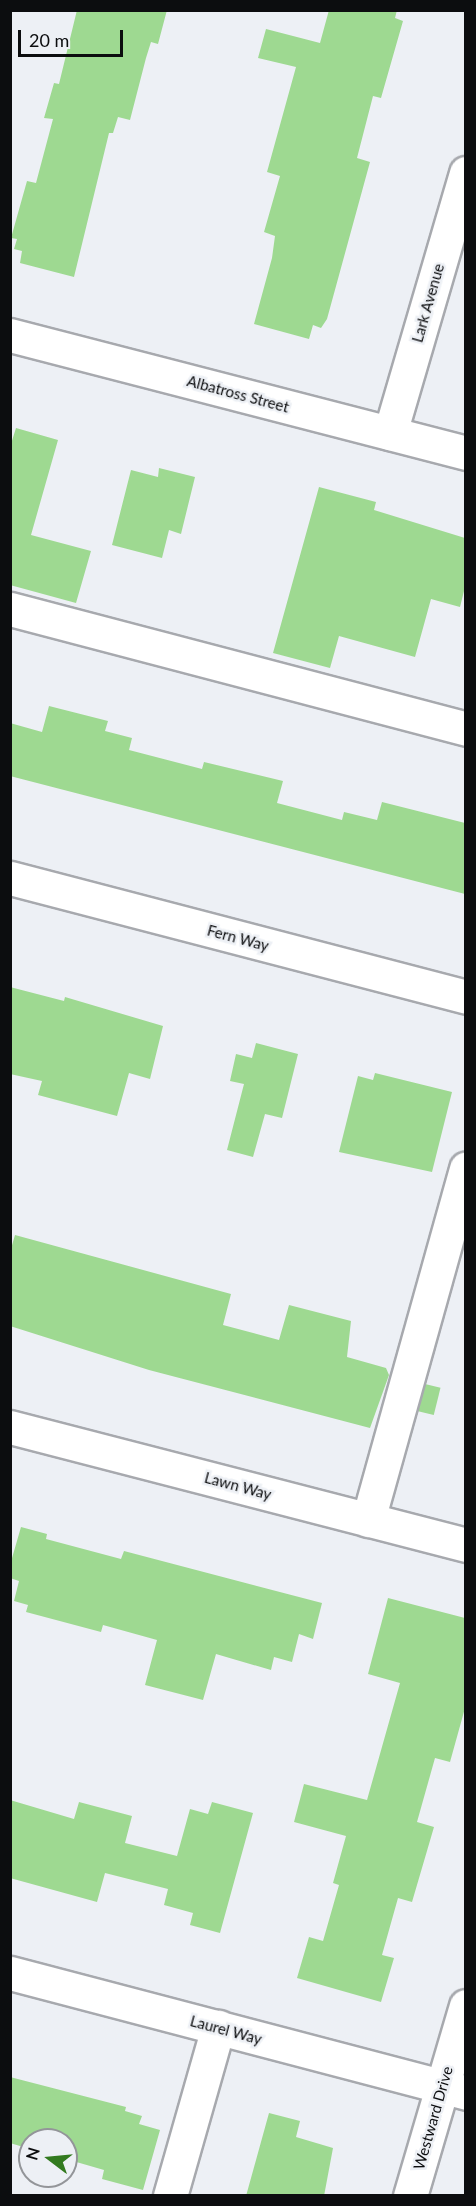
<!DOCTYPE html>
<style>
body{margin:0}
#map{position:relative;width:476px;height:2206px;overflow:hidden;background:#edf0f5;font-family:Lato,sans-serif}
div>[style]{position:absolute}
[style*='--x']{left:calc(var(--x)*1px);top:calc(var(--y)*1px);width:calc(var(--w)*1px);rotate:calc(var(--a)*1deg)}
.building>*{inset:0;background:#9ed991;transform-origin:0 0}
.roads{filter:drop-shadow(2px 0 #a7a9ae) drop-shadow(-2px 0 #a7a9ae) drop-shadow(0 2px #a7a9ae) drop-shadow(0 -2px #a7a9ae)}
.minor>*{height:33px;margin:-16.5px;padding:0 16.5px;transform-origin:16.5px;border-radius:16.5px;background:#fff}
span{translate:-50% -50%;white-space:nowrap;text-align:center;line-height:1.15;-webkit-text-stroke:5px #edf0f5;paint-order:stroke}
.street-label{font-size:15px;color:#0c0d0f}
.frame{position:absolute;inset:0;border:12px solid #0c0d0f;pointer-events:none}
.north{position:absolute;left:18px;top:2128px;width:60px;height:60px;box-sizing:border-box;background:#edf0f5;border:2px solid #939599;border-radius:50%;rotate:286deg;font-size:16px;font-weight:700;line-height:24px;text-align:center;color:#0c0d0f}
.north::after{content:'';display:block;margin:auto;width:21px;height:27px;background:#327a1f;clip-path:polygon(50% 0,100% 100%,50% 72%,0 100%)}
.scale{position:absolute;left:18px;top:30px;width:105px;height:27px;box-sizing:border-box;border:3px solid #0c0d0f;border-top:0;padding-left:8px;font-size:18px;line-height:21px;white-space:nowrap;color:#0c0d0f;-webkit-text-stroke:4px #edf0f5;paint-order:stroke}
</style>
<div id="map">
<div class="building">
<i style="clip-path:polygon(77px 10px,167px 10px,158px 44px,151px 42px,146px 58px,130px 120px,118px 117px,113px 133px,109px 133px,74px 277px,20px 263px,22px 251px,14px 249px,17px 239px,11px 238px,27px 181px,36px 183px,53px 119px,44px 118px,54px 83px,59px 84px)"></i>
<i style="clip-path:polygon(329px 10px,397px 10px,395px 18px,403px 21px,381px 98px,373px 96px,357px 158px,370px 162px,327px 319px,321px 328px,313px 325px,309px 339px,254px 324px,272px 258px,275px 236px,264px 232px,280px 176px,267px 172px,296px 67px,258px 58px,266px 29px,320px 43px)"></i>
<i style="clip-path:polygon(16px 428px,58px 440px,31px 535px,91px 551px,76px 603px,10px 585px,10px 447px)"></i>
<i style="clip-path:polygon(159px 468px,195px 477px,181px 534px,169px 530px,162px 558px,112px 545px,131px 470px,158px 477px)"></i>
<i style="clip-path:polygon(319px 487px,376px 502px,374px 510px,465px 538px,465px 587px,460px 607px,431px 599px,415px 657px,339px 636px,330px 668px,273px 653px)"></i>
<i style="clip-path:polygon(49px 706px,108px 721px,105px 731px,132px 738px,129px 750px,202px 769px,204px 762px,283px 781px,277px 803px,342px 820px,344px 812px,377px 820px,382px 802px,465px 823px,465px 894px,10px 776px,10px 723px,42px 732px)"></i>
<i style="clip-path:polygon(10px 987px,64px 1001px,65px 997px,163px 1026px,150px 1079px,129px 1073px,117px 1116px,38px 1095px,42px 1081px,10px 1074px)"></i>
<i style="clip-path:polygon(256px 1043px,298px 1054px,282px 1118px,265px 1114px,253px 1157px,227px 1150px,244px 1084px,230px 1081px,236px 1054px,252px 1058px)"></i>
<i style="clip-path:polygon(375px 1073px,452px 1092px,432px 1172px,339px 1152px,358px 1076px,373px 1080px)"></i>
<i style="clip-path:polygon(15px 1235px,231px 1294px,223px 1325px,279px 1340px,289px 1305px,351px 1321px,347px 1357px,386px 1368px,389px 1375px,370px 1428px,149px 1370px,10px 1326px,10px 1252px)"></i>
<i style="left:425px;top:1384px;width:16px;height:28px;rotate:14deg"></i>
<i style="clip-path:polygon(21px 1527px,47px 1534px,46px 1539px,121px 1559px,124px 1551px,322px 1603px,313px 1639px,299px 1634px,292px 1662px,274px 1657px,271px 1670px,216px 1654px,203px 1700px,145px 1685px,157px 1640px,103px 1625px,101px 1632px,26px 1612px,28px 1605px,14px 1601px,19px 1581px,10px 1578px,10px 1565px)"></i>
<i style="clip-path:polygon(388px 1598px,465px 1618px,465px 1708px,450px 1762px,435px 1758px,417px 1822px,434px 1827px,412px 1902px,398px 1898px,382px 1955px,394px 1958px,381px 2002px,297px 1978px,309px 1937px,323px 1941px,339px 1885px,333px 1883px,346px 1836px,294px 1822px,304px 1784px,367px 1800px,400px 1683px,368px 1674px)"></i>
<i style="clip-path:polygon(10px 1800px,74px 1819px,79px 1802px,132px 1816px,125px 1843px,177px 1856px,190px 1809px,208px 1814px,212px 1802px,253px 1813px,220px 1933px,190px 1925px,193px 1913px,164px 1905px,168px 1889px,105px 1873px,97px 1902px,10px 1878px)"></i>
<i style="clip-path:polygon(10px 2077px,126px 2107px,125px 2111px,142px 2116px,139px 2124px,160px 2130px,143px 2190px,102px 2179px,104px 2170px,66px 2159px,66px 2140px,30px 2140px,30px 2149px,10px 2143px)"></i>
<i style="clip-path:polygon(269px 2113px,300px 2121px,296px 2137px,333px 2148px,324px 2196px,246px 2196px)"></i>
</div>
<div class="roads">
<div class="minor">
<i style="--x:10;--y:335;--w:471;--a:14.5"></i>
<i style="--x:390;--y:433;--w:271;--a:-73.7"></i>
<i style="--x:10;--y:609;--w:472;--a:14.7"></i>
<i style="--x:10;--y:878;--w:471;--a:14.6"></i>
<i style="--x:10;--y:1427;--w:471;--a:14.5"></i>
<i style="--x:368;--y:1520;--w:365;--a:-74.4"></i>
<i style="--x:10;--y:1973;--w:472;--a:14.7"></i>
<i style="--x:170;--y:2196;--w:176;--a:-74.1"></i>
<i style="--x:410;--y:2196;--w:198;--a:-73.6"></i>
</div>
</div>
<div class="street-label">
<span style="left:428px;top:303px;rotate:-74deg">Lark Avenue</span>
<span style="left:238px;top:394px;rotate:15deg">Albatross Street</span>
<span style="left:238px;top:938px;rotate:15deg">Fern Way</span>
<span style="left:238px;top:1486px;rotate:15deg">Lawn Way</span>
<span style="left:226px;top:2030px;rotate:15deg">Laurel Way</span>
<span style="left:433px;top:2118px;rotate:-74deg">Westward Drive</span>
</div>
<div class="frame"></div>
<div class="north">N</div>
<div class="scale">20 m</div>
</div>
